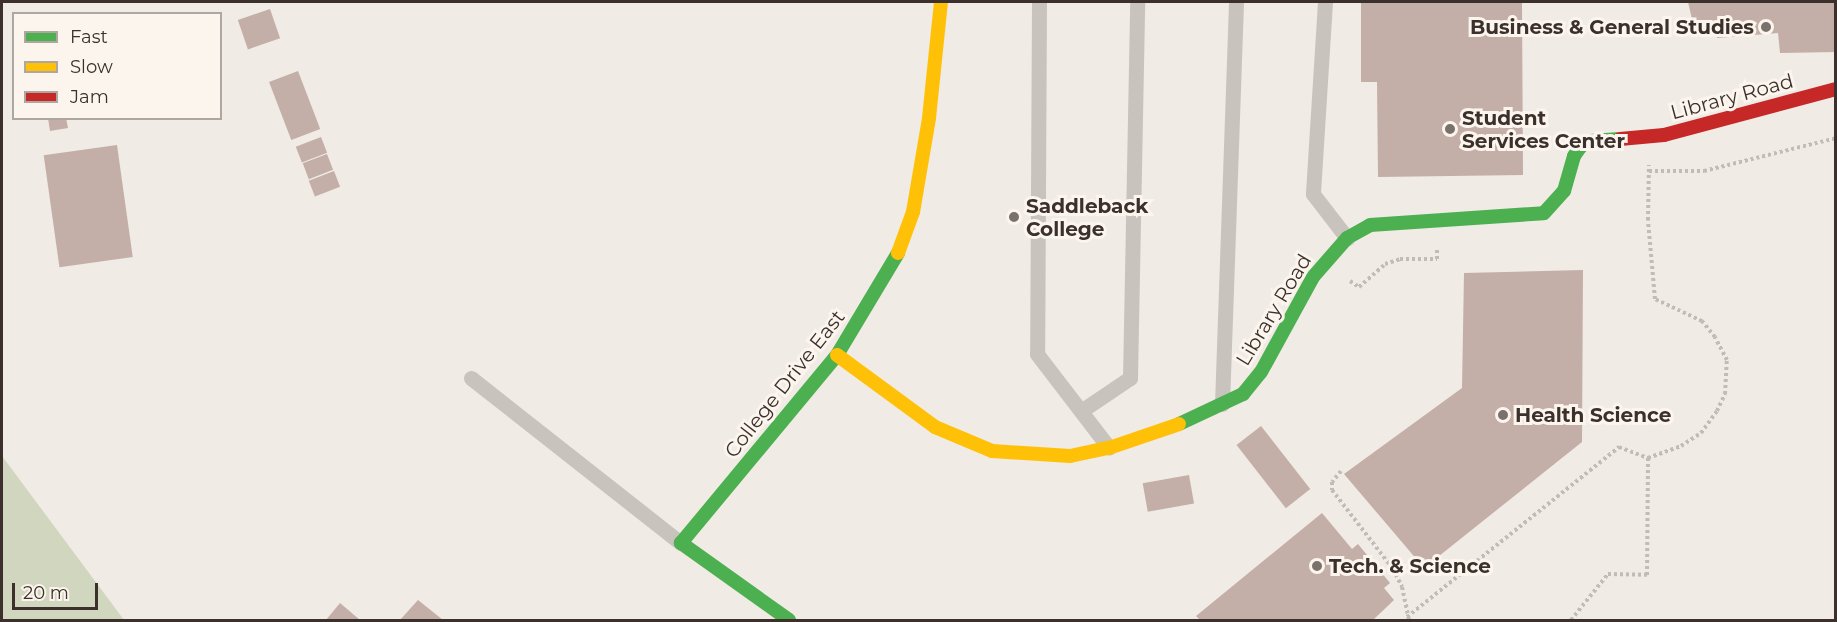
<!DOCTYPE html>
<style>
body{margin:0}
#map{position:relative;width:1837px;height:622px;overflow:hidden;background:#f0ebe5;font-family:Montserrat,sans-serif}
div>[style]{position:absolute}
[style*='--x']{left:calc(var(--x)*1px);top:calc(var(--y)*1px);width:calc(var(--w)*1px);rotate:calc(var(--a)*1deg)}
.green>*{inset:0;background:#d1d6bf}
.building>*{inset:0;background:#c3afa7;transform-origin:0 0}
.path>*{height:4px;margin-top:-2px;transform-origin:0;background:repeating-linear-gradient(90deg,#c2bbb6 0 3px,transparent 0 6px)}
.lane>*{height:15px;margin:-7.5px;padding:0 7.5px;transform-origin:7.5px;border-radius:7.5px;background:#c9c3be}
.fast>*{height:14px;margin:-7px;padding:0 7px;transform-origin:7px;border-radius:7px;background:#4caf50}
.slow>*{height:14px;margin:-7px;padding:0 7px;transform-origin:7px;border-radius:7px;background:#ffc107}
.jam>*{height:14px;margin:-7px;padding:0 7px;transform-origin:7px;border-radius:7px;background:#c62828}
.dots>*{width:16px;height:16px;translate:-50% -50%;box-sizing:border-box;border:3px solid #fbf5ee;border-radius:50%}
span{translate:-50% -50%;white-space:nowrap;text-align:center;line-height:1.15;-webkit-text-stroke:6px #fbf5ee;paint-order:stroke}
.poi-label{font-size:20px;color:#3b302b;font-weight:700}
.right{translate:-100% -50%;text-align:right}
.left{translate:0 -50%;text-align:left}
.street-label{font-size:20px;color:#3b302b}
.frame{position:absolute;inset:0;border:3px solid #3b302b;pointer-events:none}
.legend{position:absolute;left:12px;top:12px;width:210px;height:108px;box-sizing:border-box;background:#fbf5ee;border:2px solid #aea6a0;margin:0;padding:8px 10px;list-style:none;font-size:18px;color:#3b302b}
.legend li{display:flex;align-items:center;gap:12px;height:30px}
.legend b{width:30px;border:2px solid #aea6a0}
.scale{position:absolute;left:12px;top:583px;width:86px;height:27px;box-sizing:border-box;border:3px solid #3b302b;border-top:0;padding-left:8px;font-size:18px;line-height:21px;white-space:nowrap;color:#3b302b;-webkit-text-stroke:4px #fbf5ee;paint-order:stroke}
</style>
<div id="map">
<div class="green">
<i style="clip-path:polygon(2px 456px,124px 620px,2px 620px)"></i>
</div>
<div class="building">
<i style="clip-path:polygon(1361px 2px,1522px 2px,1523px 175px,1378px 177px,1377px 82px,1361px 82px)"></i>
<i style="clip-path:polygon(1688px 2px,1836px 2px,1836px 52px,1780px 53px,1778px 33px,1717px 38px,1717px 34px,1696px 36px)"></i>
<i style="left:270px;top:9px;width:31px;height:34px;rotate:71deg"></i>
<i style="left:298px;top:71px;width:62px;height:31px;rotate:69deg"></i>
<i style="clip-path:polygon(48px 118px,66px 118px,68px 128px,50px 131px)"></i>
<i style="left:321px;top:137px;width:17px;height:27px;rotate:69deg"></i>
<i style="left:117px;top:145px;width:113px;height:74px;rotate:82deg"></i>
<i style="left:327px;top:154px;width:17px;height:26px;rotate:69deg"></i>
<i style="left:334px;top:171px;width:17px;height:27px;rotate:69deg"></i>
<i style="clip-path:polygon(1583px 270px,1582px 442px,1424px 568px,1344px 474px,1462px 388px,1464px 273px)"></i>
<i style="left:1261px;top:426px;width:80px;height:31px;rotate:52deg"></i>
<i style="left:1189px;top:475px;width:29px;height:47px;rotate:80deg"></i>
<i style="clip-path:polygon(1322px 513px,1352px 549px,1358px 544px,1390px 583px,1384px 588px,1394px 600px,1373px 620px,1200px 620px,1196px 616px)"></i>
<i style="clip-path:polygon(418px 600px,443px 620px,400px 620px)"></i>
<i style="clip-path:polygon(340px 603px,360px 620px,326px 620px)"></i>
</div>
<div class="path">
<i style="--x:1649;--y:171;--w:55;--a:0"></i>
<i style="--x:1704;--y:171;--w:136;--a:-14"></i>
<i style="--x:1350;--y:281;--w:11;--a:34"></i>
<i style="--x:1359;--y:287;--w:35;--a:-41"></i>
<i style="--x:1385;--y:264;--w:16;--a:-18"></i>
<i style="--x:1400;--y:259;--w:37;--a:0"></i>
<i style="--x:1437;--y:259;--w:10;--a:-90"></i>
<i style="--x:1341;--y:471;--w:14;--a:129"></i>
<i style="--x:1332;--y:482;--w:8;--a:90"></i>
<i style="--x:1332;--y:490;--w:100;--a:52.3"></i>
<i style="--x:1393;--y:569;--w:20;--a:63"></i>
<i style="--x:1402;--y:587;--w:34;--a:78"></i>
<i style="--x:1407;--y:617;--w:272;--a:-38.7"></i>
<i style="--x:1619;--y:447;--w:31;--a:21"></i>
<i style="--x:1648;--y:458;--w:35;--a:-20"></i>
<i style="--x:1681;--y:446;--w:24;--a:-33"></i>
<i style="--x:1701;--y:433;--w:27;--a:-54"></i>
<i style="--x:1717;--y:411;--w:19;--a:-65"></i>
<i style="--x:1725;--y:394;--w:34;--a:-87"></i>
<i style="--x:1727;--y:360;--w:26;--a:-118"></i>
<i style="--x:1715;--y:337;--w:21;--a:-129"></i>
<i style="--x:1702;--y:321;--w:52;--a:-154.9"></i>
<i style="--x:1655;--y:299;--w:79;--a:-95.1"></i>
<i style="--x:1648;--y:220;--w:55;--a:-89"></i>
<i style="--x:1571;--y:620;--w:59;--a:-51.2"></i>
<i style="--x:1608;--y:574;--w:39;--a:1"></i>
<i style="--x:1647;--y:575;--w:117;--a:-89.5"></i>
</div>
<div class="lane">
<i style="--x:1039;--y:2;--w:352;--a:90.3"></i>
<i style="--x:1037;--y:354;--w:118;--a:52.5"></i>
<i style="--x:1325;--y:2;--w:192;--a:93.6"></i>
<i style="--x:1313;--y:194;--w:56;--a:52.3"></i>
<i style="--x:471;--y:378;--w:267;--a:38.2"></i>
<i style="--x:1222;--y:404;--w:402;--a:-88"></i>
<i style="--x:1081;--y:411;--w:59;--a:-34"></i>
<i style="--x:1130;--y:378;--w:376;--a:-88.9"></i>
</div>
<div class="fast">
<i style="--x:1179;--y:424;--w:71;--a:-25.1"></i>
<i style="--x:1243;--y:394;--w:28;--a:-51"></i>
<i style="--x:1261;--y:372;--w:108;--a:-61.3"></i>
<i style="--x:1313;--y:277;--w:52;--a:-48.9"></i>
<i style="--x:1347;--y:238;--w:26;--a:-29"></i>
<i style="--x:1370;--y:225;--w:174;--a:-3.9"></i>
<i style="--x:1544;--y:213;--w:30;--a:-48"></i>
<i style="--x:1564;--y:191;--w:36;--a:-74"></i>
<i style="--x:1574;--y:156;--w:12;--a:-55"></i>
<i style="--x:1581;--y:146;--w:11;--a:-27"></i>
<i style="--x:1591;--y:141;--w:29;--a:-4"></i>
<i style="--x:789;--y:620;--w:133;--a:-144.5"></i>
<i style="--x:681;--y:543;--w:244;--a:-50.3"></i>
<i style="--x:837;--y:355;--w:119;--a:-59.1"></i>
</div>
<div class="slow">
<i style="--x:898;--y:253;--w:44;--a:-69.9"></i>
<i style="--x:913;--y:212;--w:95;--a:-80.3"></i>
<i style="--x:929;--y:118;--w:117;--a:-84.1"></i>
<i style="--x:837;--y:355;--w:122;--a:36.3"></i>
<i style="--x:935;--y:427;--w:62;--a:22.8"></i>
<i style="--x:992;--y:451;--w:78;--a:3.7"></i>
<i style="--x:1070;--y:456;--w:40;--a:-12"></i>
<i style="--x:1109;--y:448;--w:74;--a:-18.9"></i>
</div>
<div class="jam">
<i style="--x:1620;--y:139;--w:44;--a:-5.2"></i>
<i style="--x:1664;--y:135;--w:178;--a:-15"></i>
</div>
<div class="dots">
<i style="left:1766px;top:27px;background:#7a716c"></i>
<i style="left:1450px;top:129px;background:#7a716c"></i>
<i style="left:1014px;top:217px;background:#7a716c"></i>
<i style="left:1503px;top:415px;background:#7a716c"></i>
<i style="left:1317px;top:566px;background:#7a716c"></i>
</div>
<div class="poi-label">
<span class="right" style="left:1754px;top:27px">Business &amp; General Studies</span>
<span class="left" style="left:1462px;top:130px">Student<br>Services Center</span>
<span class="left" style="left:1026px;top:218px">Saddleback<br>College</span>
<span class="left" style="left:1515px;top:415px">Health Science</span>
<span class="left" style="left:1329px;top:566px">Tech. &amp; Science</span>
</div>
<div class="street-label">
<span style="left:1732px;top:97px;rotate:-15deg">Library Road</span>
<span style="left:1274px;top:310px;rotate:-59deg">Library Road</span>
<span style="left:785px;top:384px;rotate:-52deg">College Drive East</span>
</div>
<div class="frame"></div>
<ul class="legend">
<li><b style="height:8px;background:#4caf50"></b>Fast</li>
<li><b style="height:8px;background:#ffc107"></b>Slow</li>
<li><b style="height:8px;background:#c62828"></b>Jam</li>
</ul>
<div class="scale">20 m</div>
</div>
